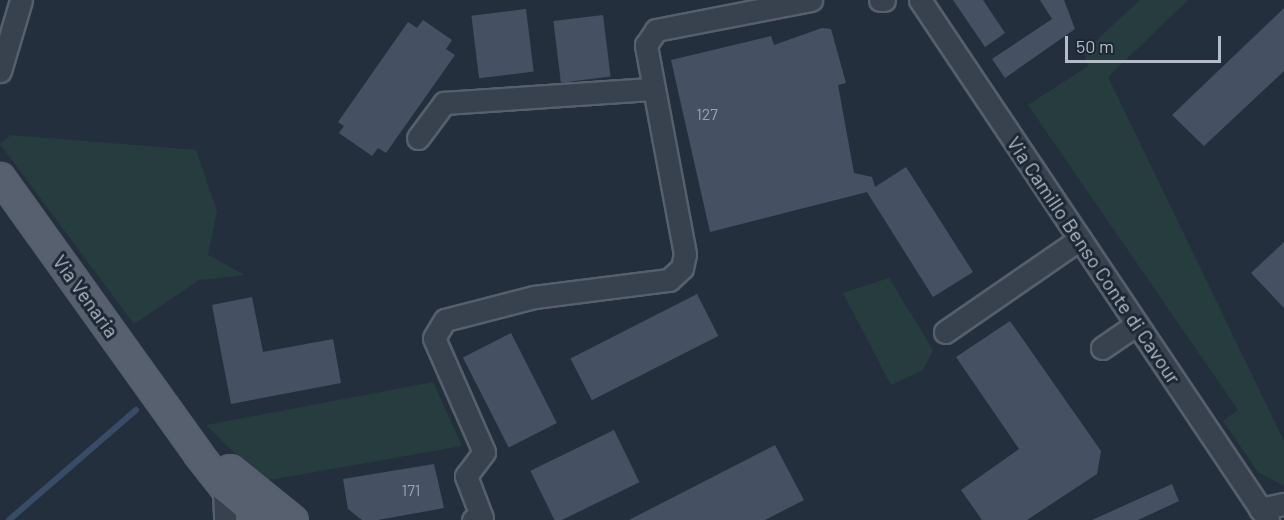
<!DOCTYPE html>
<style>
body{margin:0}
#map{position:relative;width:1284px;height:520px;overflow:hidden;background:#242f3e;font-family:Barlow,sans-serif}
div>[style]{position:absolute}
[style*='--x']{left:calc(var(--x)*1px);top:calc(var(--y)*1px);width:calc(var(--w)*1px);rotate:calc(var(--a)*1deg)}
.green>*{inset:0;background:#263c3f}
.stream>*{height:6px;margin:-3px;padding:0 3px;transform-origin:3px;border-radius:3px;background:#394c67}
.building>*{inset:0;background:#455162;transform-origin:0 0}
.roads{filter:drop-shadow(2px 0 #565f6c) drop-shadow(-2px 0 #565f6c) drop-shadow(0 2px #565f6c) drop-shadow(0 -2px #565f6c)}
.minor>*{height:21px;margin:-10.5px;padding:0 10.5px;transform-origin:10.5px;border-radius:10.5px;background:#38414e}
.major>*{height:27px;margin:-13.5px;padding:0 13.5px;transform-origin:13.5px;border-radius:13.5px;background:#56606e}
span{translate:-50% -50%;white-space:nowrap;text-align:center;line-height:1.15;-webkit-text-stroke:6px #1d2633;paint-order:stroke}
.number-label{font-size:16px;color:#98a1af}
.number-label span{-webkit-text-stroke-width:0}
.street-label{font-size:20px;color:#b4bcc9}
.scale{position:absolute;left:1065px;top:36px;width:156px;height:27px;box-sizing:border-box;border:3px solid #b4bcc9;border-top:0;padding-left:8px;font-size:18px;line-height:21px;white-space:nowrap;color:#b4bcc9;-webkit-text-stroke:4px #1d2633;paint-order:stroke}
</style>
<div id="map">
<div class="green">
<i style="clip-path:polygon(1140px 0,1188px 0,1108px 77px,1284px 441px,1284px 486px,1258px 472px,1223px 421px,1238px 410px,1028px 105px,1088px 66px,1084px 52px)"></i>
<i style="clip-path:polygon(11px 135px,196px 150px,217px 211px,208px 255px,245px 275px,199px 280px,134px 324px,0 144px)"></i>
<i style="clip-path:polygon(889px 278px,933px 350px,923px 370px,891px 385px,843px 293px)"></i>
<i style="clip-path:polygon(433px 382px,462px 446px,264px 481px,206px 425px)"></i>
</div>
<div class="stream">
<i style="--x:9;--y:520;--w:168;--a:-40.9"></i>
</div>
<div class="building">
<i style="clip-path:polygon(953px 0,983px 0,1005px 33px,985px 47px)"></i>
<i style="clip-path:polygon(1040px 0,1064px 0,1075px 29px,1005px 78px,992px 59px,1052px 19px)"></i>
<i style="clip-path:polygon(1284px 8px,1284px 71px,1204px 146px,1172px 115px)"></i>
<i style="left:526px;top:9px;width:63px;height:55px;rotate:83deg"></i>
<i style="left:603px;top:15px;width:62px;height:50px;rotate:83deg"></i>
<i style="clip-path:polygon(423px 20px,452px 40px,446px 49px,455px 55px,386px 153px,378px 148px,372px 156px,339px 133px,344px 126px,338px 122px,408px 22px,417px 28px)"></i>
<i style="clip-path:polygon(822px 28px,831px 29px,846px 83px,838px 85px,854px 173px,872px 177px,875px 187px,906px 167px,973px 272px,933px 297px,867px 192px,710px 232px,671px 60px,771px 36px,774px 45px)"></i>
<i style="clip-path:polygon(1284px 242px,1284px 308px,1251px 273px)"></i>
<i style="left:697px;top:294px;width:47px;height:142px;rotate:63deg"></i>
<i style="clip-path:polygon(252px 297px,263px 352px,333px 339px,341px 383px,231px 404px,212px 305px)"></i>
<i style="clip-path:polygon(1010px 321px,1101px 451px,1097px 474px,1027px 520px,982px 520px,961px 490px,1019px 449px,956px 357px)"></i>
<i style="left:511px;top:333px;width:101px;height:54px;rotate:63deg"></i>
<i style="left:614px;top:430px;width:58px;height:93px;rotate:64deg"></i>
<i style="clip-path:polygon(775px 445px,804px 500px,765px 520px,629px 520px)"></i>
<i style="clip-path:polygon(434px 464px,444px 508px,378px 520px,362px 520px,348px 509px,343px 479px)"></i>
<i style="clip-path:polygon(1172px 484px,1179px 501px,1138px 520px,1092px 520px)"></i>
</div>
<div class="roads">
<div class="minor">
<i style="--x:880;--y:0;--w:4;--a:0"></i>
<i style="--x:920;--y:0;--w:626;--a:56.21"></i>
<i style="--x:0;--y:71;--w:74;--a:-73.5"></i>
<i style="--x:418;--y:138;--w:44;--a:-53.4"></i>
<i style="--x:444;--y:103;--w:207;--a:-3.9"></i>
<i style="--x:945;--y:332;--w:164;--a:-34.6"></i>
<i style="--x:1102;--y:348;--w:42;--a:-34.4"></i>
<i style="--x:224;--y:487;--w:33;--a:88"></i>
<i style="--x:1260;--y:509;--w:25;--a:-12"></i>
<i style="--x:473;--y:520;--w:9;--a:-13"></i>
<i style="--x:482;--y:518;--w:45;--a:-110.9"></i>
<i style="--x:466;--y:476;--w:30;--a:-53"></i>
<i style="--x:484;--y:452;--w:124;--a:-113.7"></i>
<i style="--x:434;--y:338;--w:21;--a:-59"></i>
<i style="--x:445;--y:320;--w:92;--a:-14.5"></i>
<i style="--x:534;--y:297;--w:136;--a:-7.2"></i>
<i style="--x:669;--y:280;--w:18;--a:-43"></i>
<i style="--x:682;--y:268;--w:14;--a:-78"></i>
<i style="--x:685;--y:254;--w:213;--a:-100.6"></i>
<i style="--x:646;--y:45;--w:18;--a:-56"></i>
<i style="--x:656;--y:30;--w:158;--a:-11"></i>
</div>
<div class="major">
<i style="--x:0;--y:177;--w:340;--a:54.4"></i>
<i style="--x:198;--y:454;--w:42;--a:51.8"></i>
<i style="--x:224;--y:487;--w:51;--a:40.2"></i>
<i style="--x:230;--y:469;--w:81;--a:39"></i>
</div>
</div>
<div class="number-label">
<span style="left:707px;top:114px">127</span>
<span style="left:411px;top:490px">171</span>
</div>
<div class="street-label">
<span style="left:1094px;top:260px;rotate:56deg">Via Camillo Benso Conte di Cavour</span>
<span style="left:86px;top:296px;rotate:54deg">Via Venaria</span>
</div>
<div class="scale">50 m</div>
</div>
